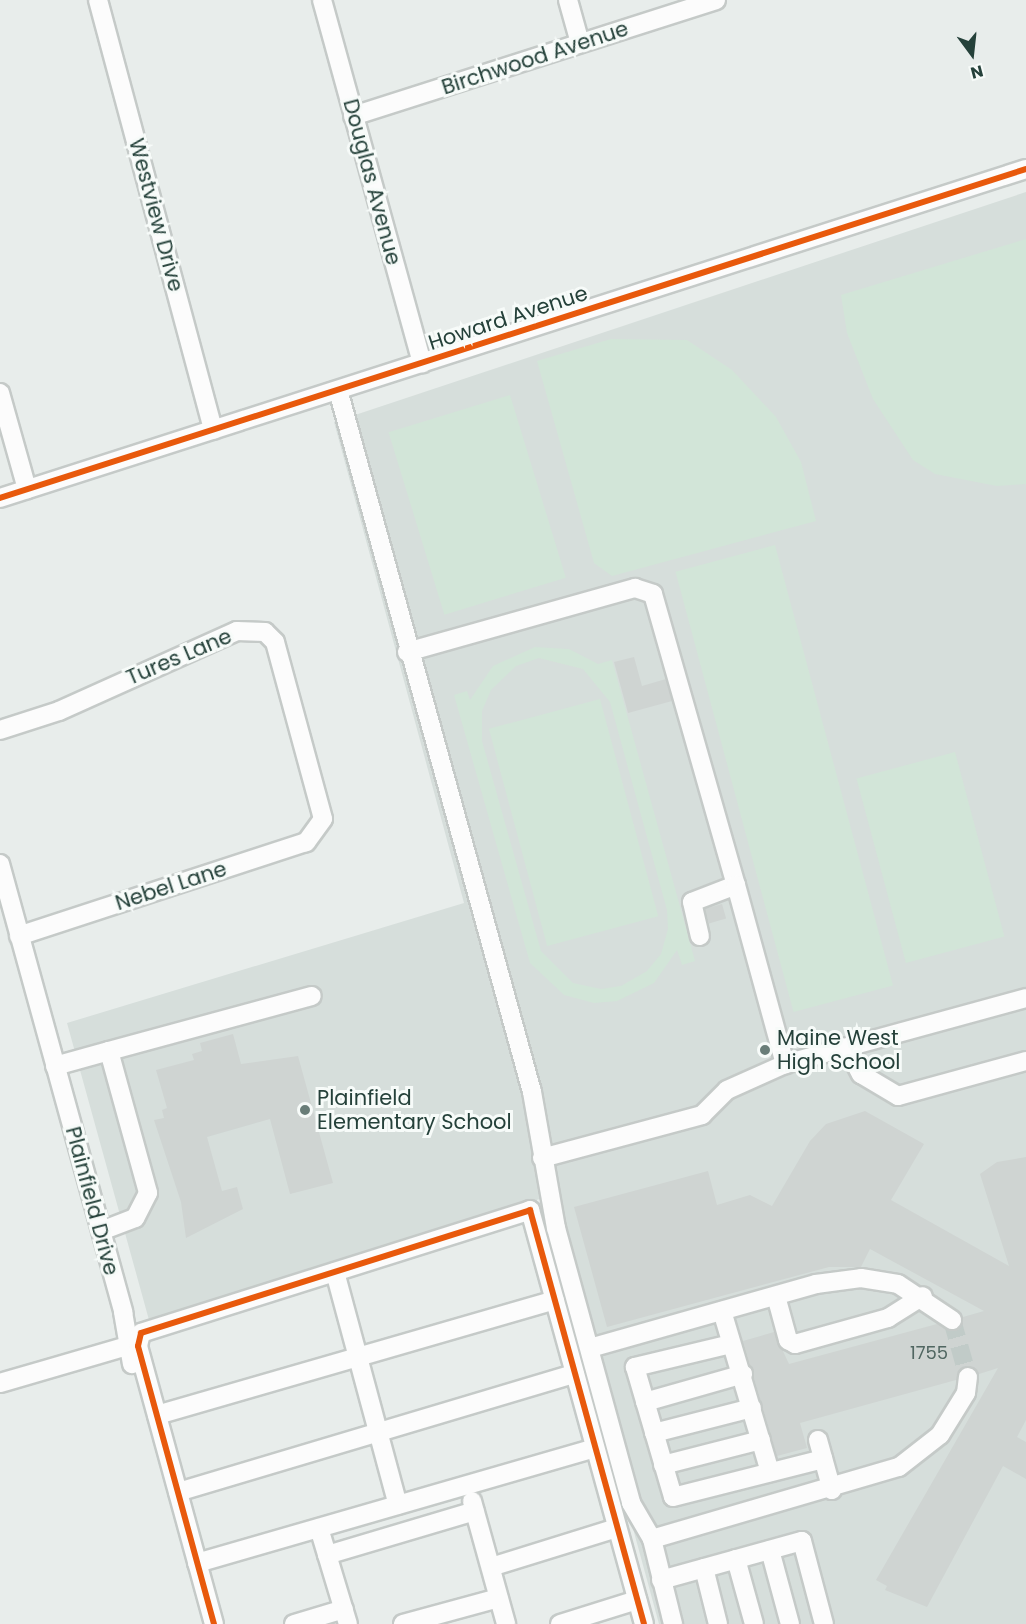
<!DOCTYPE html>
<style>
body{margin:0}
#map{position:relative;width:1026px;height:1624px;overflow:hidden;background:#e8edeb;font-family:Poppins,sans-serif}
div>[style]{position:absolute}
[style*='--x']{left:calc(var(--x)*1px);top:calc(var(--y)*1px);width:calc(var(--w)*1px);rotate:calc(var(--a)*1deg)}
.built>*{inset:0;background:#d6dedb}
.green>*{inset:0;background:#d2e5d8;transform-origin:0 0}
.building>*{inset:0;background:#cfd4d2;transform-origin:0 0}
.minor-tunnel>*{height:18px;margin-top:-9px;transform-origin:0;background:repeating-linear-gradient(90deg,#c1cbc8 0 18px,transparent 0 27px)}
.roads{filter:drop-shadow(2px 0 #c5cac8) drop-shadow(-2px 0 #c5cac8) drop-shadow(0 2px #c5cac8) drop-shadow(0 -2px #c5cac8)}
.minor>*{height:18px;margin:-9px;padding:0 9px;transform-origin:9px;border-radius:9px;background:#fcfcfc}
.cycleway>*{height:6px;margin:-3px;padding:0 3px;transform-origin:3px;border-radius:3px;background:#e8590c}
.dots>*{width:16px;height:16px;translate:-50% -50%;box-sizing:border-box;border:3px solid #f7fbf9;border-radius:50%}
span{translate:-50% -50%;white-space:nowrap;text-align:center;line-height:1.15;-webkit-text-stroke:6px #f7fbf9;paint-order:stroke}
.number-label{font-size:18px;color:#506661}
.number-label span{-webkit-text-stroke-width:0}
.street-label{font-size:21px;color:#25413a}
.poi-label{font-size:21px;color:#25413a}
.left{translate:0 -50%;text-align:left}
.north{position:absolute;left:942px;top:24px;width:60px;height:60px;-webkit-text-stroke:4px #f7fbf9;paint-order:stroke;rotate:165deg;font-size:16px;font-weight:700;line-height:24px;text-align:center;color:#25413a}
.north::after{content:'';display:block;margin:auto;width:21px;height:27px;background:#25413a;clip-path:polygon(50% 0,100% 100%,50% 72%,0 100%)}
</style>
<div id="map">
<div class="built">
<i style="clip-path:polygon(1026px 192px,1026px 1624px,659px 1624px,543px 1198px,149px 1320px,67px 1023px,464px 903px,334px 422px)"></i>
</div>
<div class="green">
<i style="clip-path:polygon(1026px 239px,1026px 484px,997px 486px,935px 474px,913px 460px,873px 399px,847px 333px,841px 295px)"></i>
<i style="clip-path:polygon(611px 339px,687px 340px,732px 370px,776px 417px,801px 462px,816px 521px,612px 576px,594px 563px,537px 361px)"></i>
<i style="left:510px;top:395px;width:191px;height:127px;rotate:73deg"></i>
<i style="left:775px;top:545px;width:456px;height:103px;rotate:75deg"></i>
<i style="clip-path:polygon(evenodd,535px 647px,569px 649px,598px 664px,612px 660px,695px 961px,682px 965px,677px 950px,654px 983px,617px 1001px,594px 1003px,564px 995px,530px 963px,454px 695px,467px 691px,470px 700px,493px 666px,535px 647px,539px 658px,583px 669px,610px 702px,667px 910px,668px 929px,661px 954px,647px 971px,621px 986px,601px 989px,573px 983px,541px 951px,482px 741px,482px 711px,491px 690px,516px 666px,539px 658px)"></i>
<i style="left:600px;top:699px;width:225px;height:115px;rotate:75deg"></i>
<i style="left:955px;top:752px;width:191px;height:102px;rotate:75deg"></i>
</div>
<div class="building">
<i style="clip-path:polygon(634px 657px,642px 686px,666px 679px,672px 701px,628px 713px,614px 662px)"></i>
<i style="left:722px;top:904px;width:15px;height:18px;rotate:74deg"></i>
<i style="clip-path:polygon(233px 1034px,241px 1064px,298px 1056px,333px 1183px,290px 1194px,270px 1119px,207px 1137px,222px 1191px,237px 1187px,243px 1209px,186px 1238px,181px 1202px,154px 1120px,164px 1118px,162px 1110px,167px 1108px,156px 1070px,194px 1060px,192px 1054px,202px 1051px,200px 1043px)"></i>
<i style="clip-path:polygon(865px 1111px,924px 1144px,891px 1200px,1009px 1266px,980px 1174px,997px 1162px,1026px 1157px,1026px 1420px,1017px 1437px,1026px 1442px,1026px 1479px,1003px 1466px,927px 1607px,885px 1590px,887px 1586px,876px 1580px,998px 1368px,979px 1374px,964px 1366px,956px 1380px,800px 1423px,807px 1448px,777px 1456px,743px 1341px,774px 1332px,789px 1364px,937px 1324px,956px 1330px,963px 1317px,984px 1311px,870px 1249px,861px 1267px,829px 1267px,607px 1327px,574px 1207px,708px 1171px,717px 1205px,750px 1195px,772px 1206px,810px 1141px,826px 1124px)"></i>
</div>
<div class="minor-tunnel">
<i style="--x:952;--y:1320;--w:59;--a:74.3"></i>
</div>
<div class="roads">
<div class="minor">
<i style="--x:98;--y:0;--w:445;--a:75"></i>
<i style="--x:322;--y:0;--w:377;--a:74.6"></i>
<i style="--x:568;--y:0;--w:45;--a:74.4"></i>
<i style="--x:353;--y:116;--w:381;--a:-17.7"></i>
<i style="--x:338;--y:390;--w:728;--a:74.55"></i>
<i style="--x:532;--y:1092;--w:138;--a:80"></i>
<i style="--x:556;--y:1228;--w:285;--a:74.7"></i>
<i style="--x:631;--y:1503;--w:42;--a:59.7"></i>
<i style="--x:652;--y:1539;--w:88;--a:76.1"></i>
<i style="--x:0;--y:393;--w:100;--a:74.3"></i>
<i style="--x:0;--y:498;--w:1077;--a:-17.78"></i>
<i style="--x:407;--y:652;--w:237;--a:-15.7"></i>
<i style="--x:635;--y:588;--w:19;--a:18"></i>
<i style="--x:653;--y:594;--w:303;--a:74.1"></i>
<i style="--x:736;--y:885;--w:47;--a:158.9"></i>
<i style="--x:692;--y:902;--w:35;--a:77"></i>
<i style="--x:0;--y:730;--w:62;--a:-17.9"></i>
<i style="--x:59;--y:711;--w:195;--a:-24.2"></i>
<i style="--x:237;--y:631;--w:28;--a:2"></i>
<i style="--x:265;--y:632;--w:14;--a:45"></i>
<i style="--x:275;--y:642;--w:183;--a:74.8"></i>
<i style="--x:323;--y:819;--w:29;--a:126"></i>
<i style="--x:306;--y:842;--w:302;--a:161.9"></i>
<i style="--x:0;--y:864;--w:465;--a:74.6"></i>
<i style="--x:123;--y:1312;--w:53;--a:80.2"></i>
<i style="--x:736;--y:885;--w:186;--a:74.7"></i>
<i style="--x:847;--y:1048;--w:30;--a:62"></i>
<i style="--x:861;--y:1074;--w:43;--a:30.7"></i>
<i style="--x:898;--y:1096;--w:133;--a:-15.3"></i>
<i style="--x:109;--y:1051;--w:210;--a:-15.2"></i>
<i style="--x:55;--y:1066;--w:56;--a:-15.5"></i>
<i style="--x:109;--y:1051;--w:147;--a:74.6"></i>
<i style="--x:148;--y:1193;--w:28;--a:117"></i>
<i style="--x:135;--y:1218;--w:36;--a:159"></i>
<i style="--x:542;--y:1158;--w:166;--a:-15"></i>
<i style="--x:702;--y:1115;--w:35;--a:-45"></i>
<i style="--x:727;--y:1090;--w:64;--a:-24.1"></i>
<i style="--x:785;--y:1064;--w:250;--a:-15.3"></i>
<i style="--x:335;--y:1272;--w:241;--a:74.9"></i>
<i style="--x:776;--y:1296;--w:46;--a:74.7"></i>
<i style="--x:788;--y:1340;--w:8;--a:30"></i>
<i style="--x:795;--y:1344;--w:97;--a:-15.6"></i>
<i style="--x:888;--y:1318;--w:41;--a:-32.2"></i>
<i style="--x:722;--y:1311;--w:168;--a:73.4"></i>
<i style="--x:731;--y:1344;--w:99;--a:166.5"></i>
<i style="--x:635;--y:1367;--w:135;--a:73.7"></i>
<i style="--x:673;--y:1497;--w:155;--a:-14.2"></i>
<i style="--x:590;--y:1348;--w:235;--a:-15.8"></i>
<i style="--x:816;--y:1284;--w:45;--a:-7.6"></i>
<i style="--x:861;--y:1278;--w:37;--a:9"></i>
<i style="--x:898;--y:1284;--w:65;--a:33.7"></i>
<i style="--x:0;--y:1383;--w:132;--a:-16.2"></i>
<i style="--x:645;--y:1402;--w:102;--a:-15.9"></i>
<i style="--x:157;--y:1415;--w:414;--a:-16.1"></i>
<i style="--x:654;--y:1433;--w:101;--a:-14.3"></i>
<i style="--x:818;--y:1440;--w:52;--a:74.4"></i>
<i style="--x:663;--y:1465;--w:101;--a:-14.3"></i>
<i style="--x:178;--y:1492;--w:414;--a:-16.6"></i>
<i style="--x:472;--y:1501;--w:128;--a:74.5"></i>
<i style="--x:319;--y:1528;--w:100;--a:73.2"></i>
<i style="--x:652;--y:1539;--w:257;--a:-16.3"></i>
<i style="--x:899;--y:1467;--w:52;--a:-38"></i>
<i style="--x:940;--y:1435;--w:49;--a:-58.2"></i>
<i style="--x:966;--y:1393;--w:16;--a:-83"></i>
<i style="--x:770;--y:1550;--w:77;--a:74.9"></i>
<i style="--x:327;--y:1555;--w:154;--a:-16.6"></i>
<i style="--x:736;--y:1559;--w:67;--a:74.5"></i>
<i style="--x:197;--y:1563;--w:414;--a:-16.1"></i>
<i style="--x:491;--y:1567;--w:132;--a:-17.2"></i>
<i style="--x:704;--y:1568;--w:58;--a:76"></i>
<i style="--x:661;--y:1580;--w:146;--a:-15.5"></i>
<i style="--x:802;--y:1541;--w:86;--a:75.2"></i>
<i style="--x:214;--y:1624;--w:288;--a:-105.3"></i>
<i style="--x:138;--y:1346;--w:13;--a:-77"></i>
<i style="--x:141;--y:1333;--w:408;--a:-17.5"></i>
<i style="--x:530;--y:1210;--w:429;--a:74.6"></i>
<i style="--x:294;--y:1624;--w:52;--a:-16.7"></i>
<i style="--x:403;--y:1624;--w:99;--a:-15.2"></i>
<i style="--x:560;--y:1624;--w:81;--a:-17.3"></i>
</div>
</div>
<div class="cycleway">
<i style="--x:0;--y:498;--w:1077;--a:-17.78"></i>
<i style="--x:214;--y:1624;--w:288;--a:-105.3"></i>
<i style="--x:138;--y:1346;--w:13;--a:-77"></i>
<i style="--x:141;--y:1333;--w:408;--a:-17.5"></i>
<i style="--x:530;--y:1210;--w:429;--a:74.6"></i>
</div>
<div class="dots">
<i style="left:765px;top:1050px;background:#697d78"></i>
<i style="left:305px;top:1110px;background:#697d78"></i>
</div>
<div class="number-label">
<span style="left:929px;top:1353px">1755</span>
</div>
<div class="street-label">
<span style="left:535px;top:58px;rotate:-18deg">Birchwood Avenue</span>
<span style="left:372px;top:182px;rotate:75deg">Douglas Avenue</span>
<span style="left:156px;top:215px;rotate:75deg">Westview Drive</span>
<span style="left:508px;top:318px;rotate:-18deg">Howard Avenue</span>
<span style="left:179px;top:657px;rotate:-23deg">Tures Lane</span>
<span style="left:171px;top:886px;rotate:-18deg">Nebel Lane</span>
<span style="left:92px;top:1201px;rotate:75deg">Plainfield Drive</span>
</div>
<div class="poi-label">
<span class="left" style="left:777px;top:1050px">Maine West<br>High School</span>
<span class="left" style="left:317px;top:1110px">Plainfield<br>Elementary School</span>
</div>
<div class="north">N</div>
</div>
